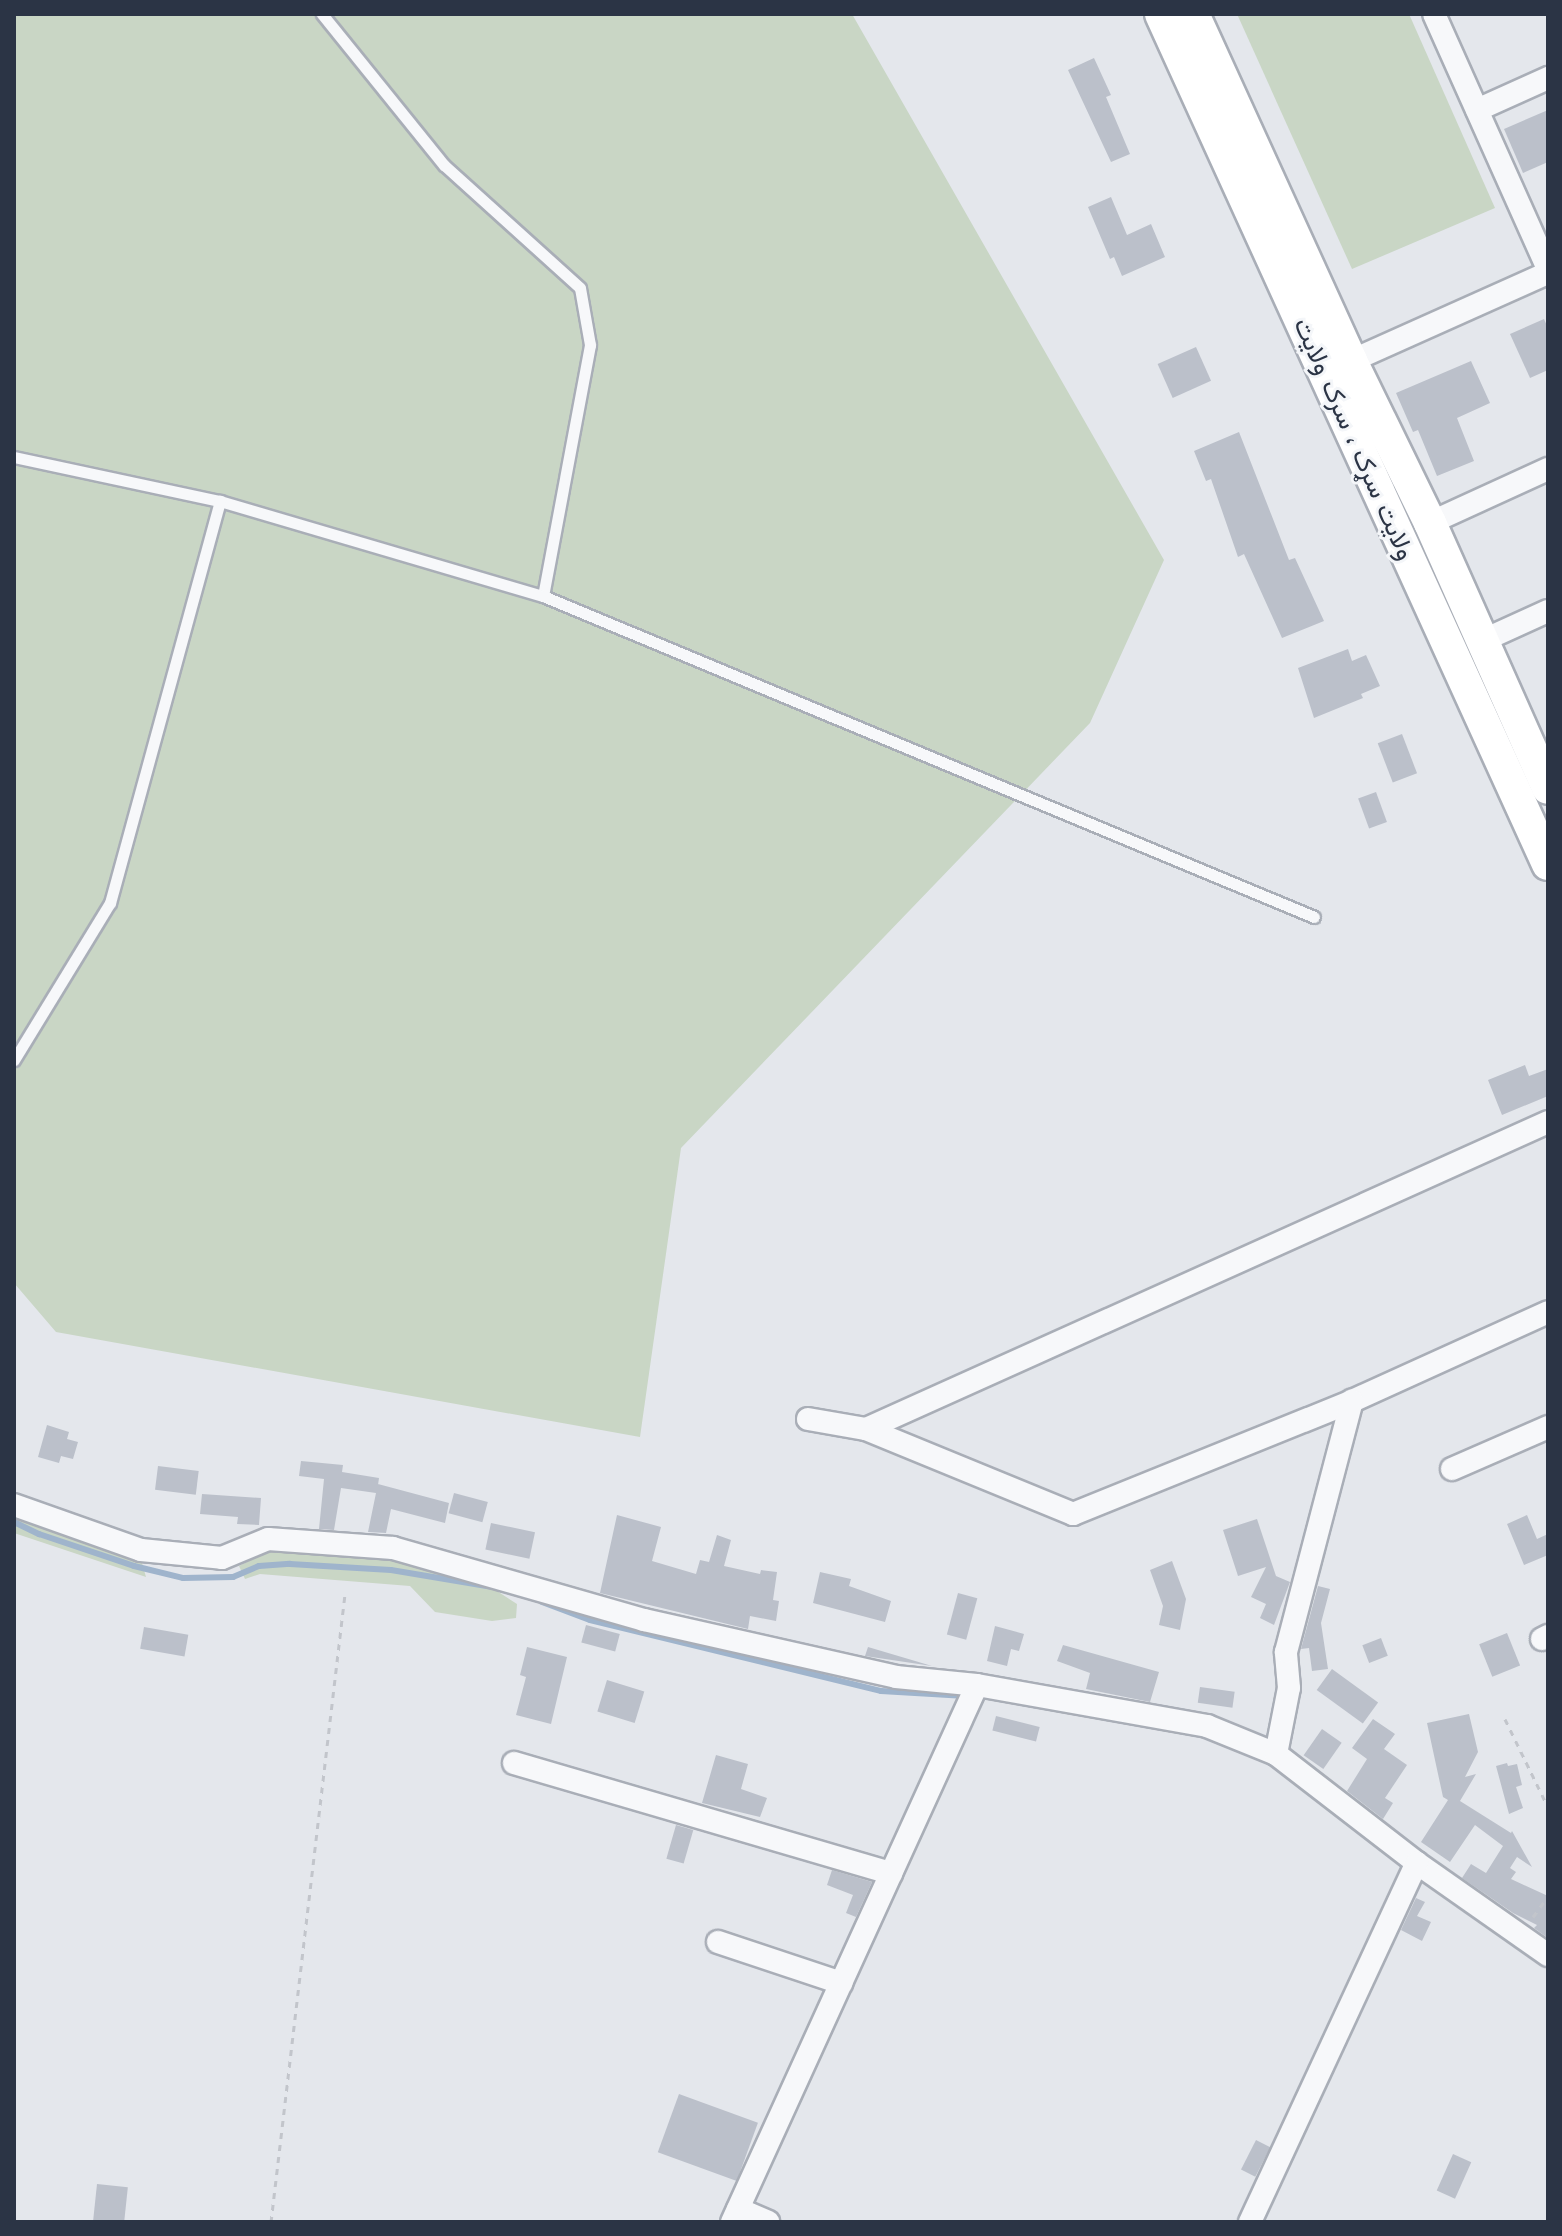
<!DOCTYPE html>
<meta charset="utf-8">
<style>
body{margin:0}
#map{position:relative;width:1562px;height:2236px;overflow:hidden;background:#e4e7ec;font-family:"Work Sans",Vazirmatn,sans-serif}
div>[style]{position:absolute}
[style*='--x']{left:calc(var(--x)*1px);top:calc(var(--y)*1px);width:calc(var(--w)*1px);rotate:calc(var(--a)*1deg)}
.green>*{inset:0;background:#c9d6c5}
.stream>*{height:6px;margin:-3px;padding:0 3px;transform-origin:3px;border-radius:3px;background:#9fb4cc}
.building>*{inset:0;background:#bbc0ca;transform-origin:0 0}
.path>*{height:3px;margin-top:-1.5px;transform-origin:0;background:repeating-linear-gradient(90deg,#c2c5cb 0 6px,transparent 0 12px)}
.roads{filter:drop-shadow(2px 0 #a9aeb7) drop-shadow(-2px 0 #a9aeb7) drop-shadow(0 2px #a9aeb7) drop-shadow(0 -2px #a9aeb7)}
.lane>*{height:11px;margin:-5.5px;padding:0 5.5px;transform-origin:5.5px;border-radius:5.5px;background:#f7f8fa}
.street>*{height:22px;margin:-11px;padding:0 11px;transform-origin:11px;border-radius:11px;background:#f7f8fa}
.secondary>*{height:32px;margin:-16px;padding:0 16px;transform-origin:16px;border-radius:16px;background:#fff}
span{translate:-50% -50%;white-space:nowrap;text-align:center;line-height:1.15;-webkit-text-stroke:6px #f4f6f9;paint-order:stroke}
.street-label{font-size:26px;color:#2b3445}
.frame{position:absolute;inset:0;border:16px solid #2b3445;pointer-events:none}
</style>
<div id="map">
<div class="green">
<i style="clip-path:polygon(14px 14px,852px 14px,1164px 560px,1090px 723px,681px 1148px,640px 1437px,56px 1332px,14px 1283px)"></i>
<i style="clip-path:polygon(1237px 14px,1409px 14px,1495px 208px,1352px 269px)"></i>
<i style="clip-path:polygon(14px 1512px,142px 1563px,146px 1577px,14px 1533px)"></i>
<i style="clip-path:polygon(277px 1547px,414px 1560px,477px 1578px,517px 1604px,516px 1618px,492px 1621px,435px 1612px,410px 1586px,260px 1574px,245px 1579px,239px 1566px)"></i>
</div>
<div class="stream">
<i style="--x:14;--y:1522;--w:28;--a:26"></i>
<i style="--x:39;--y:1534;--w:100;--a:18.6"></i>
<i style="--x:134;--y:1566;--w:50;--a:13.8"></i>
<i style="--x:183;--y:1578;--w:50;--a:-1.1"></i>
<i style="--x:233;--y:1577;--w:28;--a:-23"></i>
<i style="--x:259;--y:1566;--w:31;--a:-4"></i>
<i style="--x:290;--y:1564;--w:101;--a:3.4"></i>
<i style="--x:391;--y:1570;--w:103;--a:9.5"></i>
<i style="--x:542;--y:1602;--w:51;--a:20.6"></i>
<i style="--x:590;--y:1620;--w:300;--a:13.7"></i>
<i style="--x:881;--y:1691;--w:85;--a:3.4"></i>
</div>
<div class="building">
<i style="clip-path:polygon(1094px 58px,1111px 95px,1106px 97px,1130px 154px,1111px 162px,1068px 70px)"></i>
<i style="clip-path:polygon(1548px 110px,1548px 162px,1523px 173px,1504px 129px)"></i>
<i style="clip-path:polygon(1111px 197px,1127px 235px,1151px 224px,1165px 257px,1122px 276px,1114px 257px,1110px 259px,1088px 207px)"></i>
<i style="clip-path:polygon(1544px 319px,1548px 328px,1548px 370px,1530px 378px,1510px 334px)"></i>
<i style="left:1196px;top:347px;width:37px;height:42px;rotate:66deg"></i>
<i style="clip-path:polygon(1471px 361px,1490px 403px,1457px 418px,1474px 461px,1437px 476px,1418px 430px,1413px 432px,1396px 393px)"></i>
<i style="clip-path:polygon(1239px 432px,1289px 560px,1295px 558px,1324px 621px,1282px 638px,1244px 554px,1238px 557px,1211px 479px,1206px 481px,1194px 451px)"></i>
<i style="clip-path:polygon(1348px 649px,1352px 661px,1366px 655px,1380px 686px,1361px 694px,1363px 698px,1314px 718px,1298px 668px)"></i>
<i style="left:1402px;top:734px;width:42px;height:26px;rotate:69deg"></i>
<i style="left:1376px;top:792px;width:32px;height:19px;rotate:70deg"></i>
<i style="clip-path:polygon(1525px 1065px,1529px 1076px,1548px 1069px,1548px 1096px,1502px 1115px,1488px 1080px)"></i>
<i style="clip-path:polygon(47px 1425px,69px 1432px,67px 1439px,78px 1442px,73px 1459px,61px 1456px,59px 1463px,38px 1457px)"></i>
<i style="clip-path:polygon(301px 1461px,343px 1465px,342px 1472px,379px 1478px,377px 1492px,378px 1484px,449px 1503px,445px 1523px,391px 1509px,386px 1533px,368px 1532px,376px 1493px,341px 1488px,334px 1530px,319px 1529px,324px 1479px,299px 1476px)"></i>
<i style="left:158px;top:1466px;width:41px;height:24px;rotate:7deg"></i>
<i style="left:454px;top:1493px;width:35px;height:21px;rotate:15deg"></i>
<i style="clip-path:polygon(202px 1494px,261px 1498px,259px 1525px,237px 1524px,238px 1517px,200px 1514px)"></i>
<i style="clip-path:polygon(617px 1515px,661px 1527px,652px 1561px,696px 1574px,700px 1560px,709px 1562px,717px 1535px,731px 1540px,724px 1566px,760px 1574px,761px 1570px,777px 1572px,773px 1600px,779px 1601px,776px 1621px,750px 1616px,748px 1629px,600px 1593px)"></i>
<i style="clip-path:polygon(1527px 1515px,1537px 1539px,1548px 1534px,1548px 1555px,1524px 1565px,1507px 1524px)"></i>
<i style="clip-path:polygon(1257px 1519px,1276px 1576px,1290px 1582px,1274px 1625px,1260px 1618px,1266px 1604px,1251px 1597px,1266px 1567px,1238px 1576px,1223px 1530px)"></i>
<i style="left:491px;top:1523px;width:45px;height:27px;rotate:12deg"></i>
<i style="clip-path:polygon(1172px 1561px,1186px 1599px,1180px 1630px,1159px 1625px,1163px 1606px,1150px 1570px)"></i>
<i style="clip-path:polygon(820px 1572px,851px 1579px,849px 1586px,891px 1601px,885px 1622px,813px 1603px)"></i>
<i style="clip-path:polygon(1318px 1586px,1330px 1589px,1321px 1623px,1328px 1669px,1312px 1671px,1309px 1648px,1301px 1649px)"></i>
<i style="left:958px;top:1593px;width:20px;height:43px;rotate:15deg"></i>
<i style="left:586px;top:1625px;width:35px;height:18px;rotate:15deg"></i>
<i style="clip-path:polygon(995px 1626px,1024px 1634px,1019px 1651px,1011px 1649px,1007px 1666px,987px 1661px)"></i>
<i style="left:144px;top:1627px;width:45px;height:22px;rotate:10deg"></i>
<i style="left:1507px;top:1633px;width:35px;height:30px;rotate:68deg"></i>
<i style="left:1381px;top:1638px;width:19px;height:20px;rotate:69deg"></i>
<i style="clip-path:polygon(1063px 1645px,1159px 1672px,1150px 1702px,1086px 1689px,1090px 1673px,1057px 1661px)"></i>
<i style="clip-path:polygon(527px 1647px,567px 1657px,551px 1724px,516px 1715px,526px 1677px,520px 1675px)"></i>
<i style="clip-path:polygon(868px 1647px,932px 1666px,865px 1656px)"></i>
<i style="left:1332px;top:1669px;width:57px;height:26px;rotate:36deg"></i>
<i style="left:607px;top:1680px;width:39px;height:33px;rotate:17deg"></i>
<i style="left:1200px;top:1687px;width:35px;height:16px;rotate:8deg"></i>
<i style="clip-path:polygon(1469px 1714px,1478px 1752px,1465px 1777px,1476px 1774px,1460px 1801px,1511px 1833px,1512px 1831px,1532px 1867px,1517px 1857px,1510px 1868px,1516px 1872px,1511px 1879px,1548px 1896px,1548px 1938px,1534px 1928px,1537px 1925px,1513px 1913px,1462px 1878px,1471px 1864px,1486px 1873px,1503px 1846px,1475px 1825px,1450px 1862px,1421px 1842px,1448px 1800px,1443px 1797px,1427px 1723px)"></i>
<i style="left:996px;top:1716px;width:45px;height:15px;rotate:14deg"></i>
<i style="clip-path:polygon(1373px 1719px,1395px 1734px,1384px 1749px,1407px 1765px,1385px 1798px,1393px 1803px,1383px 1819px,1347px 1791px,1367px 1759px,1352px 1748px)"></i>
<i style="left:1322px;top:1729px;width:24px;height:32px;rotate:35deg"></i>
<i style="clip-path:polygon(716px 1755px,748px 1764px,741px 1789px,767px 1798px,760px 1817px,702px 1803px)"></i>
<i style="clip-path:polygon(1507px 1763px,1508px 1766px,1517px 1764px,1522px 1785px,1516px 1787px,1523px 1808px,1509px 1814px,1496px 1766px)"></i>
<i style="left:676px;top:1825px;width:18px;height:35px;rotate:16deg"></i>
<i style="clip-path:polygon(832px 1870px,872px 1882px,856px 1917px,846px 1913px,853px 1895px,827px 1885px)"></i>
<i style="clip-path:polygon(1416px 1898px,1425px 1902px,1417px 1916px,1431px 1922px,1422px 1941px,1401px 1930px)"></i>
<i style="left:679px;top:2094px;width:84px;height:62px;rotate:20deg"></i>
<i style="left:1256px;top:2140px;width:16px;height:33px;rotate:27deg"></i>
<i style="left:1453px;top:2154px;width:20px;height:40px;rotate:24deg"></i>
<i style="left:97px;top:2184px;width:31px;height:38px;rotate:6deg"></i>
</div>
<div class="path">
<i style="--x:1505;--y:1719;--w:98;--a:64"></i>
<i style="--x:1533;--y:1917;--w:26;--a:-54"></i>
<i style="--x:271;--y:2222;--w:632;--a:-83.28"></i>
</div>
<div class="roads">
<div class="lane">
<i style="--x:322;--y:14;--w:194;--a:51.1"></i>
<i style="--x:444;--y:165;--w:183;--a:42.1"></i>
<i style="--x:580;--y:288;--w:58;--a:80"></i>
<i style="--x:590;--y:345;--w:255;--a:100.6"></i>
<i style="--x:14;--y:457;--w:211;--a:12.1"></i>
<i style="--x:220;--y:501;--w:337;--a:16.4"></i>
<i style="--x:543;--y:596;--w:835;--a:22.6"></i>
<i style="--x:14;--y:1060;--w:184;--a:-58.6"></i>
<i style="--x:110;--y:903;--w:417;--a:-74.7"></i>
</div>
<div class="street">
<i style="--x:1434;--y:14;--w:279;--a:65.9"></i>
<i style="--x:1477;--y:110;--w:78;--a:-24.3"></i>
<i style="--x:1351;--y:361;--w:216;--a:-24.1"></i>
<i style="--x:1430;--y:523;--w:130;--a:-24.6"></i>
<i style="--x:1484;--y:640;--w:70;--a:-24.4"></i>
<i style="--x:808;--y:1419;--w:59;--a:9.8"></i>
<i style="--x:866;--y:1429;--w:224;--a:22.3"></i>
<i style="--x:1073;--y:1514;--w:301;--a:-22"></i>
<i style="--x:1352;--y:1401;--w:215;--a:-24.4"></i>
<i style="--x:866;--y:1429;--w:748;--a:-24.23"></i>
<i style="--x:1452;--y:1469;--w:105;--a:-23.6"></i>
<i style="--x:14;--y:1505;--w:135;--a:19.5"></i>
<i style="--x:141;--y:1550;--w:81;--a:5.6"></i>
<i style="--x:222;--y:1558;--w:50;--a:-22.4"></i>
<i style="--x:268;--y:1539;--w:125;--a:4.1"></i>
<i style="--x:393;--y:1548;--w:261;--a:16"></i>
<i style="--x:644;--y:1620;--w:258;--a:12.7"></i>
<i style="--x:896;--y:1677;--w:81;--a:5.6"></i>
<i style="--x:977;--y:1685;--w:234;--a:10.1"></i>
<i style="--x:1207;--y:1726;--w:74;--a:22.1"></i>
<i style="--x:1276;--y:1754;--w:178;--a:37.7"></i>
<i style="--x:1417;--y:1863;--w:160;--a:35.1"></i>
<i style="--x:1542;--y:1639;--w:7;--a:-27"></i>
<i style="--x:1276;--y:1754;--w:67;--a:-78.9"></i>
<i style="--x:1289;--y:1688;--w:36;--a:-95"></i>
<i style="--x:1286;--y:1652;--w:260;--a:-75.3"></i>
<i style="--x:514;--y:1763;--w:393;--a:16.3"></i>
<i style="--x:718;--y:1942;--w:130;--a:18.4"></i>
<i style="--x:738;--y:2209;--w:33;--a:23"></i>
<i style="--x:732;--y:2222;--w:590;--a:-65.48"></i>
<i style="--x:1250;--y:2222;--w:396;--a:-65.1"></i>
</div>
<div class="secondary">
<i style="--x:1161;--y:14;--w:934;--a:65.52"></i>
<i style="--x:1193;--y:14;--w:381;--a:65.5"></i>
<i style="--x:1351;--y:361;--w:180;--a:64"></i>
<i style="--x:1430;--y:523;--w:290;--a:66"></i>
</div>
</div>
<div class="street-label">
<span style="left:1354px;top:439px;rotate:66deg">ولایت سړک ، سرک ولایت</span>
</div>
<div class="frame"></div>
</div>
